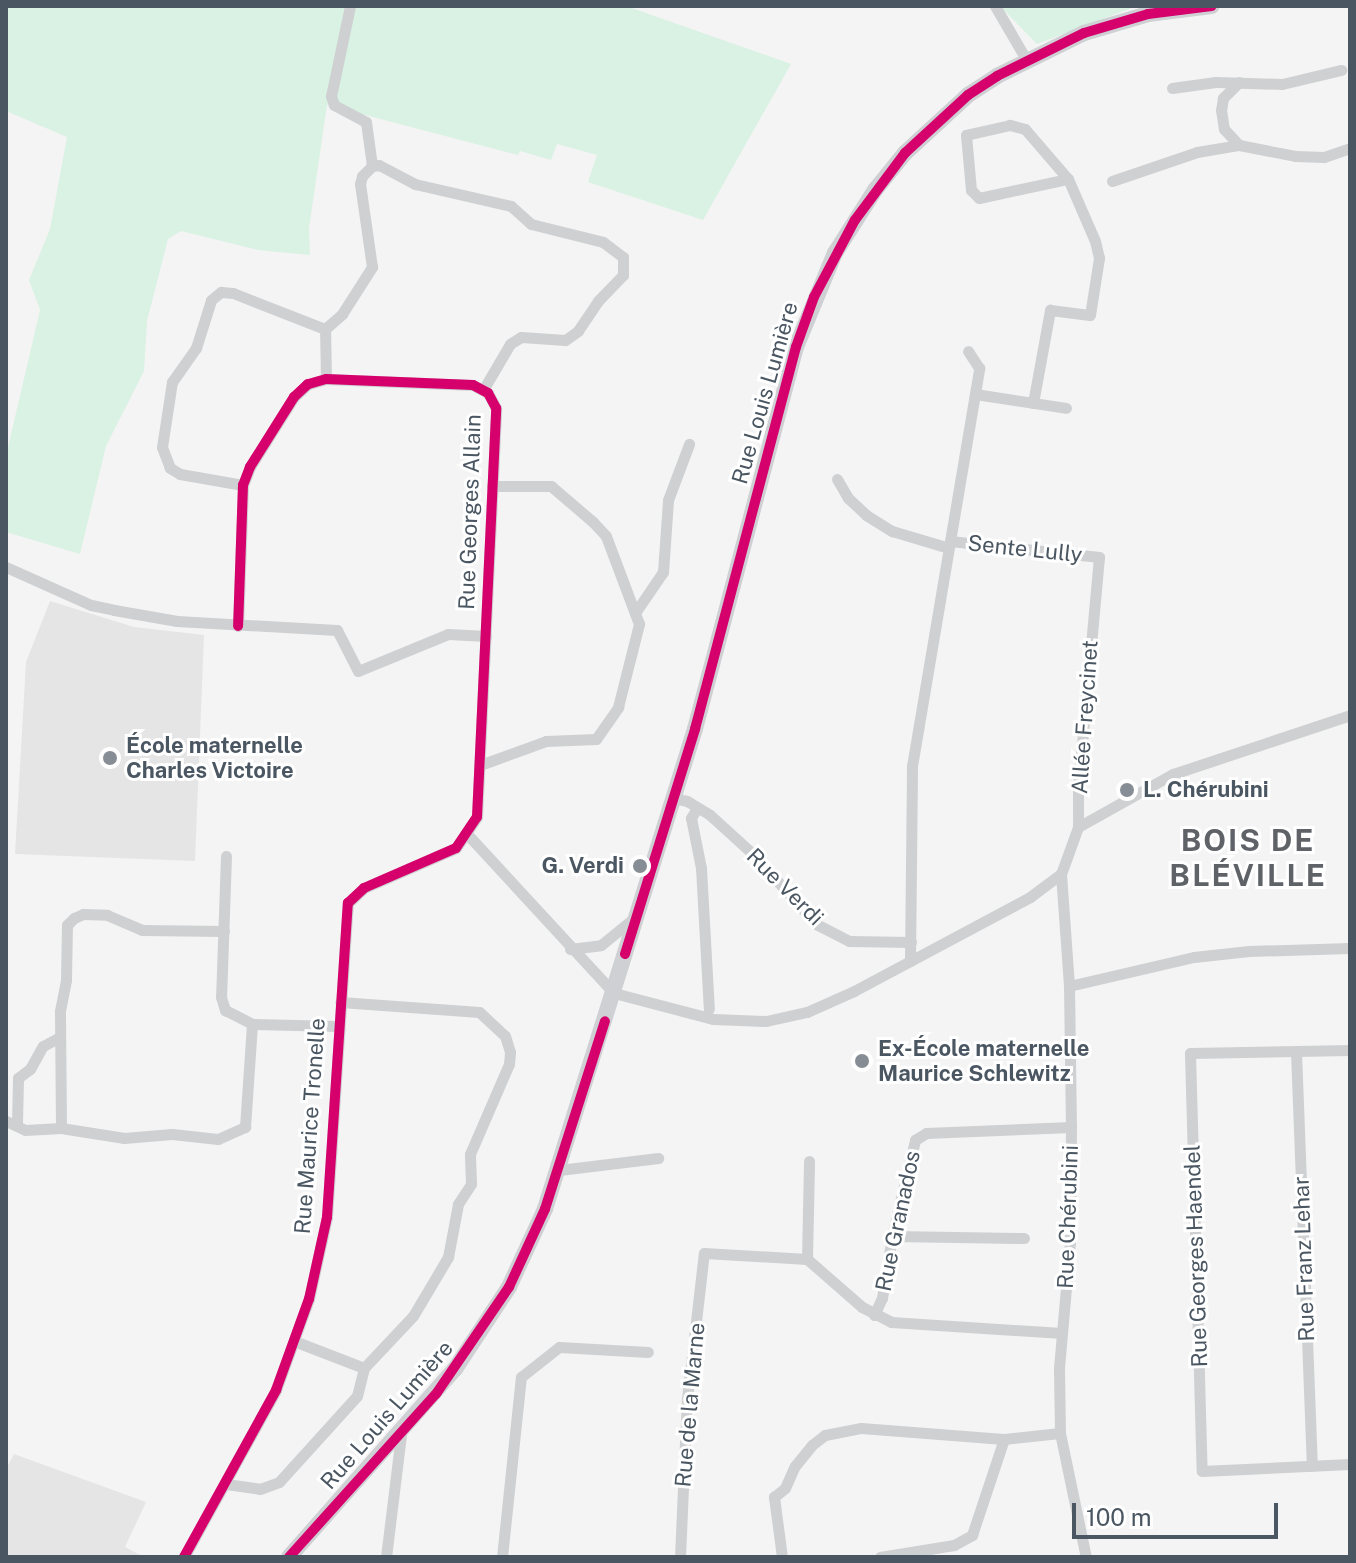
<!DOCTYPE html>
<meta charset="utf-8">
<style>
body{margin:0}
#map{position:relative;width:1356px;height:1563px;overflow:hidden;background:#f4f4f4;font-family:"Public Sans",sans-serif}
div>[style]{position:absolute}
[style*='--x']{left:calc(var(--x)*1px);top:calc(var(--y)*1px);width:calc(var(--w)*1px);rotate:calc(var(--a)*1deg)}
.education>*{inset:0;background:#e6e5e6}
.green>*{inset:0;background:#d9f2e3}
.minor>*{height:11px;margin:-5.5px;padding:0 5.5px;transform-origin:5.5px;border-radius:5.5px;background:#ced0d2}
.secondary>*{height:16px;margin:-8px;padding:0 8px;transform-origin:8px;border-radius:8px;background:#ced0d4}
.cycleway>*{height:10px;margin:-5px;padding:0 5px;transform-origin:5px;border-radius:5px;background:#d6006c}
.dots>*{width:22px;height:22px;translate:-50% -50%;box-sizing:border-box;border:4px solid #fff;border-radius:50%}
span{translate:-50% -50%;white-space:nowrap;text-align:center;line-height:1.15;-webkit-text-stroke:6px #fff;paint-order:stroke}
.street-label{font-size:22px;color:#4a5661}
.poi-label{font-size:22px;color:#4a5661;font-weight:700}
.left{translate:0 -50%;text-align:left}
.right{translate:-100% -50%;text-align:right}
.district-label{font-size:30px;color:#5f6368;font-weight:700;letter-spacing:2px}
.frame{position:absolute;inset:0;border:8px solid #4a5661;pointer-events:none}
.scale{position:absolute;left:1072px;top:1503px;width:206px;height:36px;box-sizing:border-box;border:4px solid #4a5661;border-top:0;padding-left:10px;font-size:24px;line-height:28px;white-space:nowrap;color:#4a5661;-webkit-text-stroke:6px #fff;paint-order:stroke}
</style>
<div id="map">
<div class="education">
<div style="clip-path:polygon(50px 601px,134px 627px,204px 635px,195px 861px,15px 854px,26px 662px)"></div>
<div style="clip-path:polygon(14px 1454px,146px 1502px,125px 1547px,144px 1557px,6px 1557px,6px 1469px)"></div>
</div>
<div class="green">
<div style="clip-path:polygon(6px 6px,626px 6px,791px 64px,703px 220px,588px 182px,597px 155px,557px 144px,551px 160px,520px 151px,518px 155px,327px 105px,309px 228px,310px 255px,258px 250px,181px 231px,168px 239px,147px 321px,144px 371px,106px 446px,80px 554px,6px 532px,6px 456px,40px 310px,29px 280px,50px 229px,67px 137px,6px 111px)"></div>
<div style="clip-path:polygon(1000px 6px,1137px 6px,1037px 44px)"></div>
</div>
<div class="minor">
<div style="--x:350;--y:6;--w:92;--a:101.9"></div>
<div style="--x:331;--y:96;--w:9;--a:72"></div>
<div style="--x:334;--y:105;--w:36;--a:28"></div>
<div style="--x:366;--y:122;--w:44;--a:82.2"></div>
<div style="--x:995;--y:6;--w:61;--a:59.7"></div>
<div style="--x:1239;--y:82;--w:23;--a:135"></div>
<div style="--x:1223;--y:98;--w:12;--a:99"></div>
<div style="--x:1221;--y:110;--w:19;--a:81"></div>
<div style="--x:1224;--y:129;--w:22;--a:47"></div>
<div style="--x:1172;--y:88;--w:44;--a:-7.8"></div>
<div style="--x:1216;--y:82;--w:66;--a:1.7"></div>
<div style="--x:1282;--y:84;--w:61;--a:-13.3"></div>
<div style="--x:1112;--y:181;--w:90;--a:-18.8"></div>
<div style="--x:1197;--y:152;--w:43;--a:-9.5"></div>
<div style="--x:1239;--y:145;--w:57;--a:11.1"></div>
<div style="--x:1295;--y:156;--w:29;--a:2"></div>
<div style="--x:1324;--y:157;--w:28;--a:-19"></div>
<div style="--x:326;--y:379;--w:50;--a:-91.1"></div>
<div style="--x:325;--y:329;--w:23;--a:-41"></div>
<div style="--x:342;--y:314;--w:56;--a:-57.4"></div>
<div style="--x:372;--y:267;--w:84;--a:-98.2"></div>
<div style="--x:360;--y:184;--w:8;--a:-76"></div>
<div style="--x:362;--y:176;--w:14;--a:-45"></div>
<div style="--x:372;--y:166;--w:7;--a:-8"></div>
<div style="--x:379;--y:165;--w:41;--a:27.8"></div>
<div style="--x:415;--y:184;--w:98;--a:12.9"></div>
<div style="--x:511;--y:206;--w:27;--a:42"></div>
<div style="--x:531;--y:224;--w:74;--a:14"></div>
<div style="--x:603;--y:242;--w:25;--a:37"></div>
<div style="--x:623;--y:257;--w:18;--a:90"></div>
<div style="--x:623;--y:275;--w:36;--a:134"></div>
<div style="--x:598;--y:301;--w:36;--a:124"></div>
<div style="--x:578;--y:331;--w:16;--a:145"></div>
<div style="--x:565;--y:340;--w:44;--a:-176.1"></div>
<div style="--x:521;--y:337;--w:13;--a:148"></div>
<div style="--x:510;--y:344;--w:53;--a:120.4"></div>
<div style="--x:975;--y:394;--w:92;--a:8.7"></div>
<div style="--x:1033;--y:403;--w:95;--a:-79.6"></div>
<div style="--x:1050;--y:310;--w:40;--a:7.1"></div>
<div style="--x:1090;--y:315;--w:58;--a:-81"></div>
<div style="--x:1099;--y:258;--w:17;--a:-103"></div>
<div style="--x:1095;--y:241;--w:68;--a:-113.5"></div>
<div style="--x:1068;--y:179;--w:66;--a:-130.7"></div>
<div style="--x:1025;--y:129;--w:16;--a:-165"></div>
<div style="--x:1010;--y:125;--w:45;--a:167.2"></div>
<div style="--x:966;--y:135;--w:55;--a:84.8"></div>
<div style="--x:971;--y:190;--w:11;--a:45"></div>
<div style="--x:979;--y:198;--w:91;--a:-12.1"></div>
<div style="--x:837;--y:479;--w:22;--a:60"></div>
<div style="--x:848;--y:498;--w:25;--a:43"></div>
<div style="--x:866;--y:515;--w:31;--a:32"></div>
<div style="--x:892;--y:531;--w:59;--a:16.6"></div>
<div style="--x:243;--y:485;--w:64;--a:-170.1"></div>
<div style="--x:180;--y:474;--w:12;--a:-149"></div>
<div style="--x:170;--y:468;--w:22;--a:-111"></div>
<div style="--x:162;--y:447;--w:66;--a:-81.3"></div>
<div style="--x:172;--y:382;--w:42;--a:-54.8"></div>
<div style="--x:196;--y:348;--w:50;--a:-72.6"></div>
<div style="--x:211;--y:300;--w:13;--a:-39"></div>
<div style="--x:221;--y:292;--w:12;--a:5"></div>
<div style="--x:233;--y:293;--w:99;--a:21.4"></div>
<div style="--x:950;--y:541;--w:150;--a:6.1"></div>
<div style="--x:1099;--y:557;--w:232;--a:95.2"></div>
<div style="--x:1078;--y:788;--w:39;--a:90"></div>
<div style="--x:1078;--y:827;--w:50;--a:109.9"></div>
<div style="--x:1061;--y:874;--w:112;--a:85.9"></div>
<div style="--x:1069;--y:986;--w:141;--a:89.2"></div>
<div style="--x:1071;--y:1127;--w:115;--a:90.5"></div>
<div style="--x:1070;--y:1242;--w:127;--a:95"></div>
<div style="--x:1059;--y:1369;--w:64;--a:89.1"></div>
<div style="--x:1060;--y:1433;--w:127;--a:78.2"></div>
<div style="--x:6;--y:567;--w:93;--a:24.1"></div>
<div style="--x:91;--y:605;--w:24;--a:12"></div>
<div style="--x:114;--y:610;--w:64;--a:9.9"></div>
<div style="--x:177;--y:621;--w:160;--a:3.2"></div>
<div style="--x:337;--y:630;--w:46;--a:62.9"></div>
<div style="--x:358;--y:671;--w:97;--a:-22.3"></div>
<div style="--x:448;--y:634;--w:38;--a:3"></div>
<div style="--x:635;--y:613;--w:50;--a:-55.7"></div>
<div style="--x:663;--y:572;--w:72;--a:-86"></div>
<div style="--x:668;--y:500;--w:60;--a:-69.4"></div>
<div style="--x:480;--y:765;--w:70;--a:-20"></div>
<div style="--x:546;--y:741;--w:50;--a:-2.3"></div>
<div style="--x:596;--y:739;--w:39;--a:-55"></div>
<div style="--x:618;--y:707;--w:86;--a:-75.8"></div>
<div style="--x:639;--y:624;--w:94;--a:-110.6"></div>
<div style="--x:606;--y:536;--w:19;--a:-133"></div>
<div style="--x:593;--y:522;--w:55;--a:-139.4"></div>
<div style="--x:551;--y:486;--w:59;--a:180"></div>
<div style="--x:673;--y:798;--w:14;--a:12"></div>
<div style="--x:687;--y:801;--w:27;--a:31"></div>
<div style="--x:710;--y:815;--w:61;--a:42.3"></div>
<div style="--x:755;--y:856;--w:91;--a:48.1"></div>
<div style="--x:816;--y:924;--w:37;--a:27"></div>
<div style="--x:849;--y:941;--w:62;--a:0.9"></div>
<div style="--x:697;--y:808;--w:12;--a:121"></div>
<div style="--x:691;--y:818;--w:51;--a:78.7"></div>
<div style="--x:701;--y:868;--w:141;--a:86.8"></div>
<div style="--x:1078;--y:827;--w:109;--a:-29.2"></div>
<div style="--x:1173;--y:774;--w:187;--a:-18.4"></div>
<div style="--x:468;--y:835;--w:215;--a:47.3"></div>
<div style="--x:614;--y:993;--w:102;--a:14.7"></div>
<div style="--x:713;--y:1019;--w:53;--a:2.2"></div>
<div style="--x:766;--y:1021;--w:42;--a:-12.4"></div>
<div style="--x:807;--y:1012;--w:51;--a:-24.1"></div>
<div style="--x:854;--y:991;--w:200;--a:-28.1"></div>
<div style="--x:1030;--y:897;--w:39;--a:-37"></div>
<div style="--x:226;--y:856;--w:141;--a:92"></div>
<div style="--x:221;--y:997;--w:14;--a:73"></div>
<div style="--x:225;--y:1010;--w:30;--a:27"></div>
<div style="--x:252;--y:1024;--w:86;--a:1.3"></div>
<div style="--x:570;--y:949;--w:31;--a:-7"></div>
<div style="--x:601;--y:945;--w:40;--a:-39"></div>
<div style="--x:910;--y:961;--w:195;--a:-89.4"></div>
<div style="--x:912;--y:766;--w:404;--a:-80.4"></div>
<div style="--x:979;--y:368;--w:20;--a:-123"></div>
<div style="--x:1069;--y:986;--w:128;--a:-13.1"></div>
<div style="--x:1194;--y:957;--w:55;--a:-6.2"></div>
<div style="--x:1249;--y:951;--w:101;--a:-1.7"></div>
<div style="--x:1350;--y:1050;--w:160;--a:178.9"></div>
<div style="--x:1190;--y:1053;--w:418;--a:88.4"></div>
<div style="--x:1202;--y:1471;--w:148;--a:-2.7"></div>
<div style="--x:1296;--y:1052;--w:414;--a:87.8"></div>
<div style="--x:6;--y:1121;--w:21;--a:25"></div>
<div style="--x:25;--y:1130;--w:36;--a:-3"></div>
<div style="--x:61;--y:1128;--w:117;--a:-90.5"></div>
<div style="--x:60;--y:1011;--w:32;--a:-79"></div>
<div style="--x:66;--y:980;--w:55;--a:-89"></div>
<div style="--x:67;--y:925;--w:10;--a:-45"></div>
<div style="--x:74;--y:918;--w:10;--a:-24"></div>
<div style="--x:83;--y:914;--w:24;--a:2"></div>
<div style="--x:107;--y:915;--w:38;--a:23"></div>
<div style="--x:142;--y:930;--w:82;--a:0.7"></div>
<div style="--x:17;--y:1123;--w:45;--a:-88.7"></div>
<div style="--x:18;--y:1078;--w:15;--a:-37"></div>
<div style="--x:30;--y:1069;--w:26;--a:-61"></div>
<div style="--x:43;--y:1046;--w:19;--a:-28"></div>
<div style="--x:61;--y:1128;--w:64;--a:9"></div>
<div style="--x:124;--y:1138;--w:48;--a:-4.8"></div>
<div style="--x:172;--y:1134;--w:46;--a:6.2"></div>
<div style="--x:218;--y:1139;--w:30;--a:-24"></div>
<div style="--x:245;--y:1127;--w:103;--a:-86.1"></div>
<div style="--x:559;--y:1170;--w:100;--a:-6.9"></div>
<div style="--x:892;--y:1236;--w:132;--a:0.9"></div>
<div style="--x:807;--y:1259;--w:98;--a:-88.8"></div>
<div style="--x:874;--y:1315;--w:19;--a:-65"></div>
<div style="--x:882;--y:1298;--w:63;--a:-80.8"></div>
<div style="--x:892;--y:1236;--w:99;--a:-76.5"></div>
<div style="--x:915;--y:1140;--w:13;--a:-32"></div>
<div style="--x:926;--y:1133;--w:145;--a:-2.4"></div>
<div style="--x:294;--y:1341;--w:75;--a:21.1"></div>
<div style="--x:226;--y:1484;--w:34;--a:8"></div>
<div style="--x:260;--y:1489;--w:20;--a:-20"></div>
<div style="--x:279;--y:1482;--w:116;--a:-47.8"></div>
<div style="--x:357;--y:1396;--w:29;--a:-76"></div>
<div style="--x:364;--y:1368;--w:71;--a:-46.7"></div>
<div style="--x:413;--y:1316;--w:69;--a:-59.3"></div>
<div style="--x:448;--y:1257;--w:54;--a:-79.3"></div>
<div style="--x:458;--y:1204;--w:24;--a:-57"></div>
<div style="--x:471;--y:1184;--w:30;--a:-92"></div>
<div style="--x:470;--y:1154;--w:98;--a:-66.6"></div>
<div style="--x:509;--y:1064;--w:12;--a:-85"></div>
<div style="--x:510;--y:1052;--w:17;--a:-107"></div>
<div style="--x:505;--y:1036;--w:35;--a:-137"></div>
<div style="--x:479;--y:1012;--w:139;--a:-175.9"></div>
<div style="--x:184;--y:1557;--w:191;--a:-61.1"></div>
<div style="--x:276;--y:1390;--w:97;--a:-70.1"></div>
<div style="--x:309;--y:1299;--w:84;--a:-77.6"></div>
<div style="--x:327;--y:1217;--w:315;--a:-86.2"></div>
<div style="--x:348;--y:903;--w:22;--a:-43"></div>
<div style="--x:364;--y:888;--w:100;--a:-23.5"></div>
<div style="--x:456;--y:848;--w:37;--a:-56"></div>
<div style="--x:477;--y:817;--w:409;--a:-87.3"></div>
<div style="--x:496;--y:408;--w:17;--a:-118"></div>
<div style="--x:488;--y:393;--w:17;--a:-152"></div>
<div style="--x:473;--y:385;--w:147;--a:-177.7"></div>
<div style="--x:326;--y:379;--w:19;--a:164"></div>
<div style="--x:308;--y:384;--w:19;--a:137"></div>
<div style="--x:294;--y:397;--w:83;--a:122.2"></div>
<div style="--x:250;--y:467;--w:19;--a:111"></div>
<div style="--x:243;--y:485;--w:141;--a:92"></div>
<div style="--x:386;--y:1557;--w:124;--a:-83"></div>
<div style="--x:502;--y:1557;--w:181;--a:-84"></div>
<div style="--x:521;--y:1377;--w:48;--a:-38.3"></div>
<div style="--x:559;--y:1347;--w:89;--a:3.2"></div>
<div style="--x:680;--y:1557;--w:158;--a:-87.5"></div>
<div style="--x:687;--y:1399;--w:147;--a:-83.4"></div>
<div style="--x:704;--y:1253;--w:103;--a:3.3"></div>
<div style="--x:807;--y:1259;--w:73;--a:41.1"></div>
<div style="--x:862;--y:1307;--w:33;--a:27"></div>
<div style="--x:891;--y:1322;--w:171;--a:3.7"></div>
<div style="--x:782;--y:1557;--w:61;--a:-97.6"></div>
<div style="--x:774;--y:1497;--w:14;--a:-39"></div>
<div style="--x:785;--y:1488;--w:24;--a:-66"></div>
<div style="--x:795;--y:1466;--w:27;--a:-51"></div>
<div style="--x:812;--y:1445;--w:16;--a:-38"></div>
<div style="--x:825;--y:1435;--w:37;--a:-11"></div>
<div style="--x:861;--y:1428;--w:143;--a:4.4"></div>
<div style="--x:1004;--y:1439;--w:56;--a:-6.1"></div>
<div style="--x:880;--y:1557;--w:75;--a:-9.2"></div>
<div style="--x:954;--y:1545;--w:21;--a:-29"></div>
<div style="--x:972;--y:1535;--w:101;--a:-71.6"></div>
</div>
<div class="secondary">
<div style="--x:289;--y:1557;--w:251;--a:-48.6"></div>
<div style="--x:455;--y:1369;--w:98;--a:-56.6"></div>
<div style="--x:509;--y:1287;--w:86;--a:-65.2"></div>
<div style="--x:545;--y:1209;--w:503;--a:-72.65"></div>
<div style="--x:695;--y:729;--w:395;--a:-75.2"></div>
<div style="--x:796;--y:347;--w:102;--a:-67.5"></div>
<div style="--x:835;--y:253;--w:75;--a:-57.6"></div>
<div style="--x:875;--y:190;--w:48;--a:-51"></div>
<div style="--x:905;--y:153;--w:86;--a:-42.6"></div>
<div style="--x:968;--y:95;--w:35;--a:-33"></div>
<div style="--x:997;--y:76;--w:97;--a:-26.3"></div>
<div style="--x:1084;--y:33;--w:67;--a:-16.5"></div>
<div style="--x:1148;--y:14;--w:64;--a:-7.1"></div>
</div>
<div class="cycleway">
<div style="--x:625;--y:954;--w:236;--a:-72.7"></div>
<div style="--x:695;--y:729;--w:395;--a:-75.2"></div>
<div style="--x:796;--y:347;--w:53;--a:-70.2"></div>
<div style="--x:814;--y:297;--w:87;--a:-62"></div>
<div style="--x:855;--y:220;--w:84;--a:-53.3"></div>
<div style="--x:905;--y:153;--w:86;--a:-42.6"></div>
<div style="--x:968;--y:95;--w:35;--a:-33"></div>
<div style="--x:997;--y:76;--w:97;--a:-26.3"></div>
<div style="--x:1084;--y:33;--w:67;--a:-16.5"></div>
<div style="--x:1148;--y:14;--w:64;--a:-7.1"></div>
<div style="--x:184;--y:1557;--w:191;--a:-61.1"></div>
<div style="--x:276;--y:1390;--w:97;--a:-70.1"></div>
<div style="--x:309;--y:1299;--w:84;--a:-77.6"></div>
<div style="--x:327;--y:1217;--w:315;--a:-86.2"></div>
<div style="--x:348;--y:903;--w:22;--a:-43"></div>
<div style="--x:364;--y:888;--w:100;--a:-23.5"></div>
<div style="--x:456;--y:848;--w:37;--a:-56"></div>
<div style="--x:477;--y:817;--w:409;--a:-87.3"></div>
<div style="--x:496;--y:408;--w:17;--a:-118"></div>
<div style="--x:488;--y:393;--w:17;--a:-152"></div>
<div style="--x:473;--y:385;--w:147;--a:-177.7"></div>
<div style="--x:326;--y:379;--w:19;--a:164"></div>
<div style="--x:308;--y:384;--w:19;--a:137"></div>
<div style="--x:294;--y:397;--w:83;--a:122.2"></div>
<div style="--x:250;--y:467;--w:19;--a:111"></div>
<div style="--x:243;--y:485;--w:141;--a:92"></div>
<div style="--x:289;--y:1557;--w:219;--a:-48"></div>
<div style="--x:436;--y:1394;--w:130;--a:-55.7"></div>
<div style="--x:509;--y:1287;--w:86;--a:-65.2"></div>
<div style="--x:545;--y:1209;--w:197;--a:-72.3"></div>
</div>
<div class="dots">
<div style="left:110px;top:758px;background:#868d94"></div>
<div style="left:1127px;top:790px;background:#868d94"></div>
<div style="left:640px;top:866px;background:#868d94"></div>
<div style="left:862px;top:1061px;background:#868d94"></div>
</div>
<div class="street-label">
<span style="left:765px;top:393px;rotate:-74deg">Rue Louis Lumière</span>
<span style="left:470px;top:512px;rotate:-88deg">Rue Georges Allain</span>
<span style="left:1025px;top:549px;rotate:6deg">Sente Lully</span>
<span style="left:1085px;top:717px;rotate:-86deg">Allée Freycinet</span>
<span style="left:785px;top:887px;rotate:45deg">Rue Verdi</span>
<span style="left:310px;top:1126px;rotate:-86deg">Rue Maurice Tronelle</span>
<span style="left:1068px;top:1217px;rotate:-88deg">Rue Chérubini</span>
<span style="left:898px;top:1221px;rotate:-78deg">Rue Granados</span>
<span style="left:1196px;top:1256px;rotate:-92deg">Rue Georges Haendel</span>
<span style="left:1304px;top:1259px;rotate:-92deg">Rue Franz Lehar</span>
<span style="left:690px;top:1405px;rotate:-85deg">Rue de la Marne</span>
<span style="left:387px;top:1415px;rotate:-49deg">Rue Louis Lumière</span>
</div>
<div class="poi-label">
<span class="left" style="left:126px;top:758px">École maternelle<br>Charles Victoire</span>
<span class="left" style="left:1143px;top:790px">L. Chérubini</span>
<span class="right" style="left:624px;top:866px">G. Verdi</span>
<span class="left" style="left:878px;top:1061px">Ex-École maternelle<br>Maurice Schlewitz</span>
</div>
<div class="district-label">
<span style="left:1248px;top:857px">BOIS DE<br>BLÉVILLE</span>
</div>
<div class="frame"></div>
<div class="scale">100 m</div>
</div>
